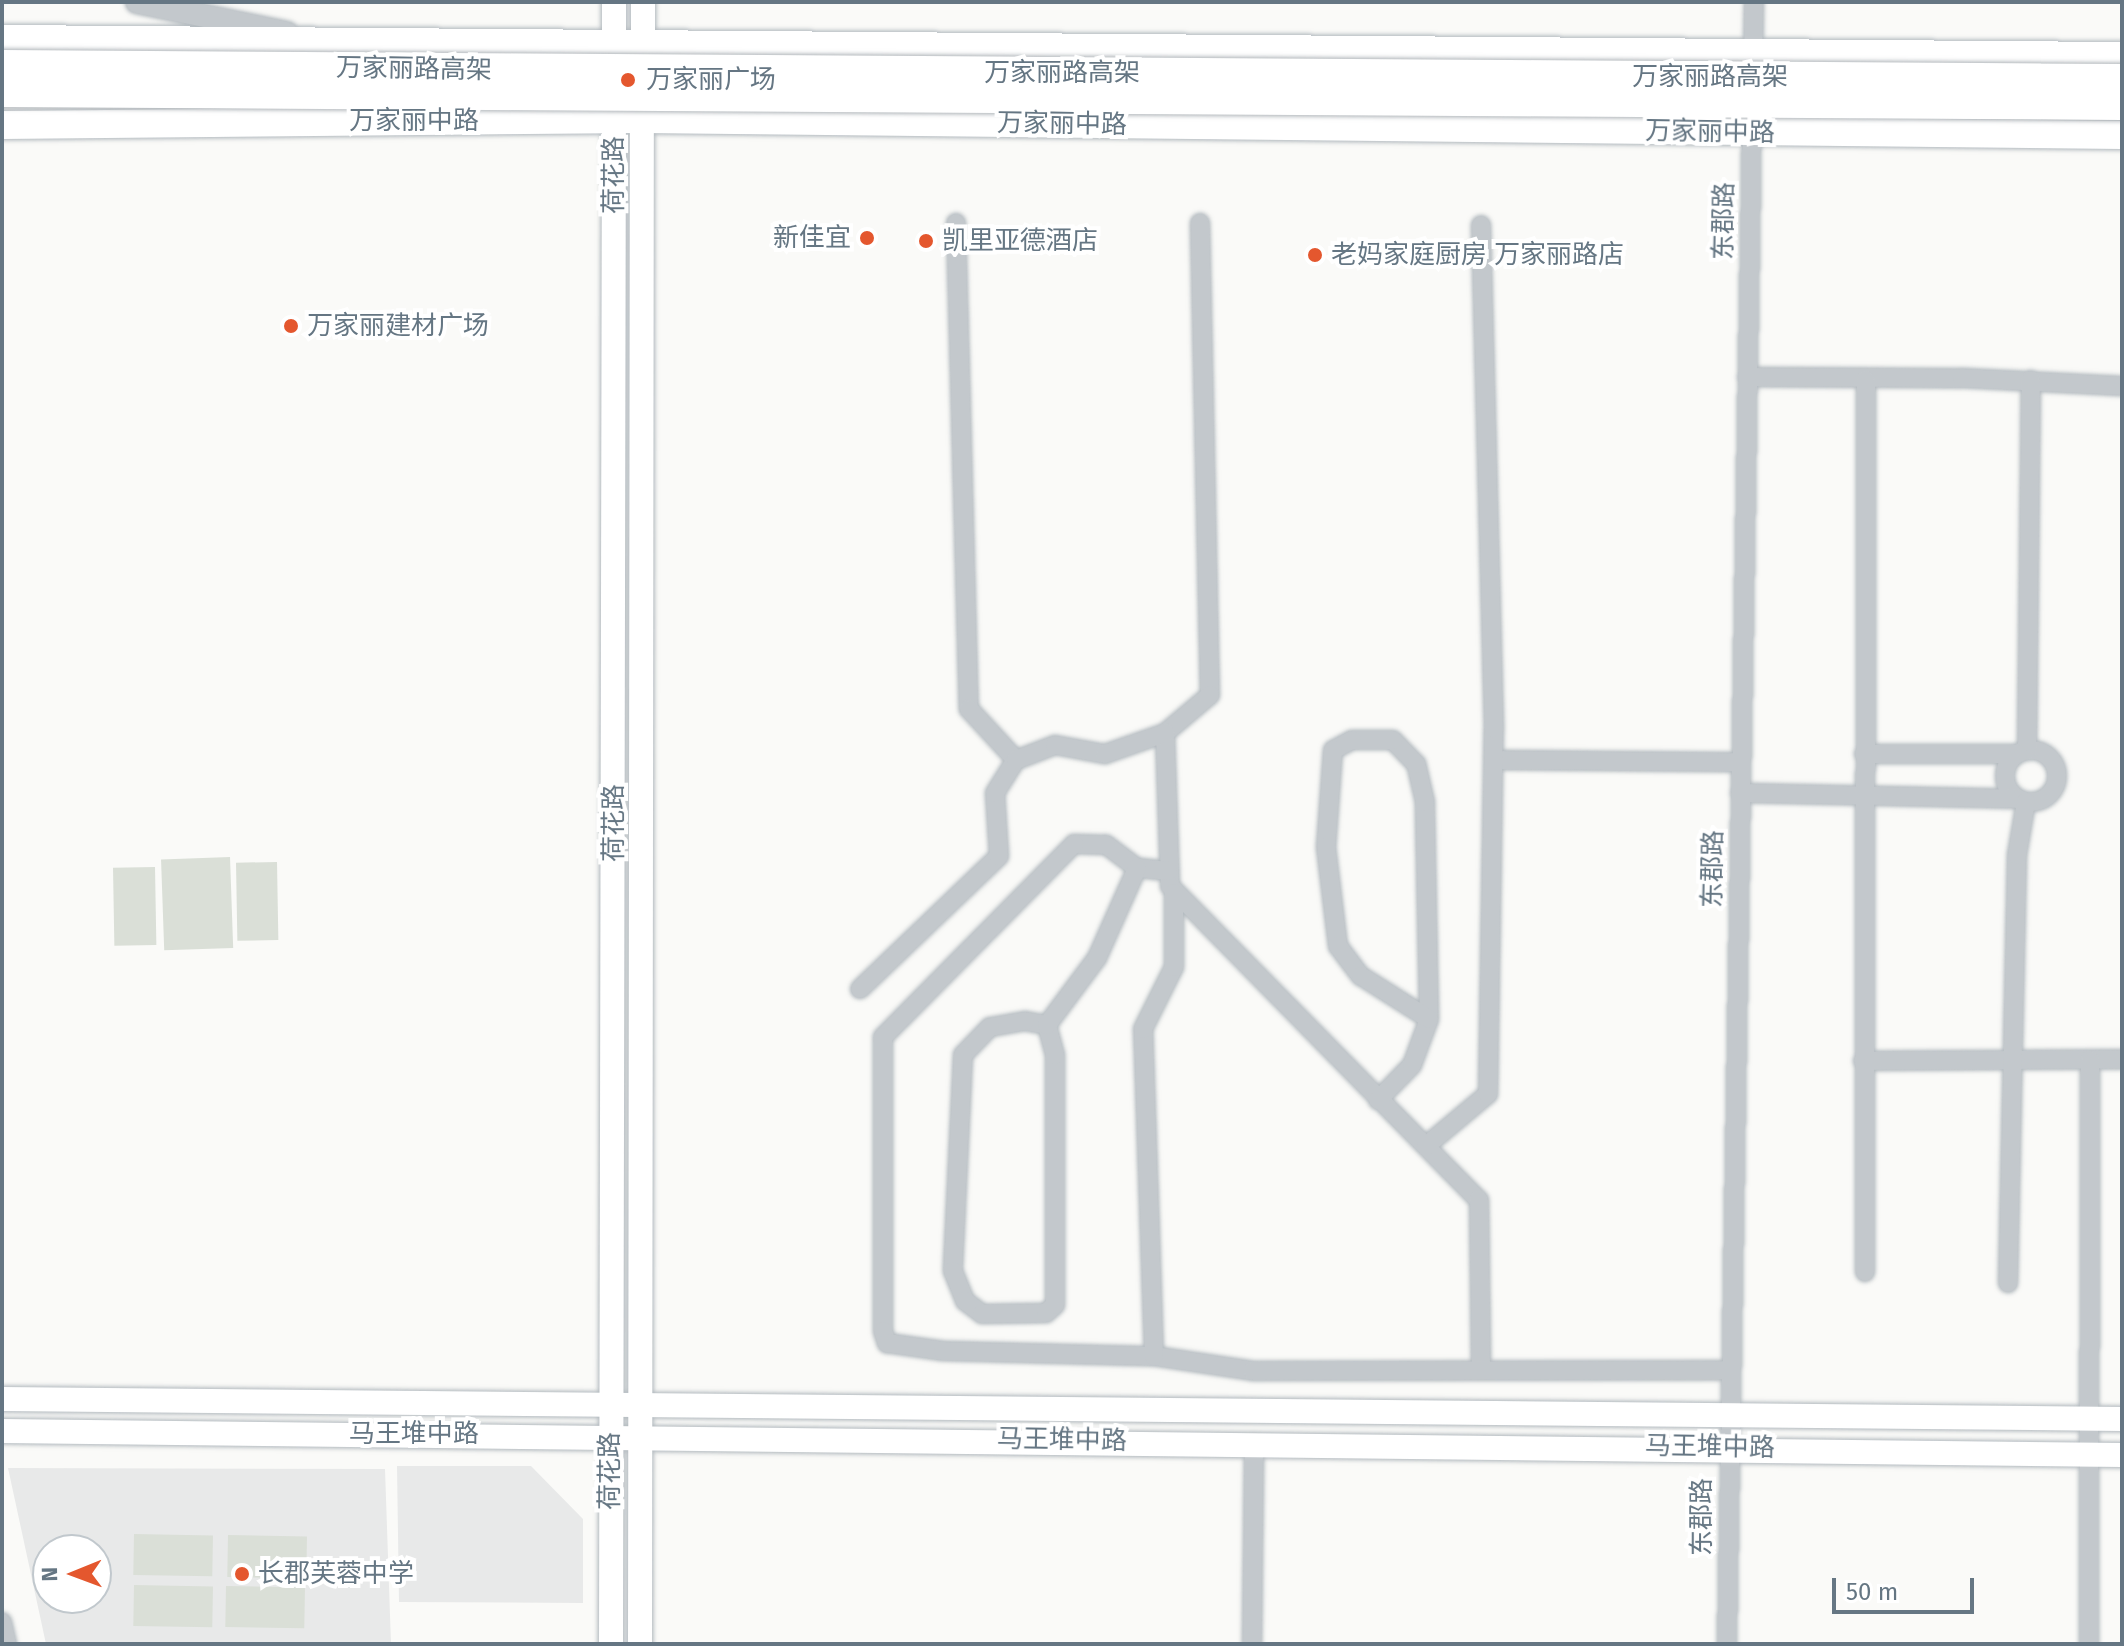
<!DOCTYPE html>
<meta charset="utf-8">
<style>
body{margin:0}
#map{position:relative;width:2124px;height:1646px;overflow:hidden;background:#fafaf8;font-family:"Fira Sans","Noto Sans SC",sans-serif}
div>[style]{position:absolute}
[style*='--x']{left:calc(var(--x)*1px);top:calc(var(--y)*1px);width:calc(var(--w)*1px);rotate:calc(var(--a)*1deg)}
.built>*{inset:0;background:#e8e9e9}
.green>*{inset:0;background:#dadfd7;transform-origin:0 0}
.roads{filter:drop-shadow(0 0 2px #b3babf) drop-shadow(0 0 2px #b3babf)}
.minor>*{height:18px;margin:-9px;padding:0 9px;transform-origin:9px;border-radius:9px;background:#c3c8cc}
.minor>.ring{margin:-9px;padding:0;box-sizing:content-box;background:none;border:18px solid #c3c8cc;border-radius:50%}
.tertiary>*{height:22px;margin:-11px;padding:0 11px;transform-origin:11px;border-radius:11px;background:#c3c8cc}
.secondary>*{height:24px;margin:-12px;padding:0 12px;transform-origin:12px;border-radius:12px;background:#fff}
.primary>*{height:28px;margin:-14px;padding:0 14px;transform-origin:14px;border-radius:14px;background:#fff}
.bridges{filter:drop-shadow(0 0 2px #b4b9bd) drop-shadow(0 0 2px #b4b9bd)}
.trunk-bridge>*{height:30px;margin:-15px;padding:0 15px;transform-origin:15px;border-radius:15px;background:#fff}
.dots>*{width:22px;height:22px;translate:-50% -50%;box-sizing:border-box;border:4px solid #fff;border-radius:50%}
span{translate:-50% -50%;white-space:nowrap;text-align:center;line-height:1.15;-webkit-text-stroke:8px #fff;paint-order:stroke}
.street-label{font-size:26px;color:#657683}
.poi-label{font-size:26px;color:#657683}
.left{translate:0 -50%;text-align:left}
.right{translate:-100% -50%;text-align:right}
.frame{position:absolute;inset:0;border:4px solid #657683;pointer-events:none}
.north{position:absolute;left:32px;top:1534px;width:80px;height:80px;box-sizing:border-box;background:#fff;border:2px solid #c1c8cd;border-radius:50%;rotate:269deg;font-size:22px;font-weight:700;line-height:32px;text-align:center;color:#657683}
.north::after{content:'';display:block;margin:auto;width:28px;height:36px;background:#e4572e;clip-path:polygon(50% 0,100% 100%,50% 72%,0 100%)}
.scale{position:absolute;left:1832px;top:1578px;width:142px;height:36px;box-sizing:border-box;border:4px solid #657683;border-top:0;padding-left:10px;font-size:24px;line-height:28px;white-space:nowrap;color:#657683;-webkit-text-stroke:6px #fff;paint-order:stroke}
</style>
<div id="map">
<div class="built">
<div style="clip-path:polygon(397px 1466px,531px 1466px,583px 1519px,583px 1603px,399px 1602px)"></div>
<div style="clip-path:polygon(evenodd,8px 1468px,385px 1469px,391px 1644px,46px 1644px,8px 1468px,48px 1550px,96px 1550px,96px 1598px,48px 1598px,48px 1550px)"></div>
</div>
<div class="green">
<div style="left:230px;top:857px;width:91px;height:69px;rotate:88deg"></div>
<div style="left:277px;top:862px;width:78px;height:41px;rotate:89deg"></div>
<div style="left:155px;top:867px;width:78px;height:42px;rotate:89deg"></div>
<div style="left:134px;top:1534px;width:79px;height:41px;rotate:1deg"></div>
<div style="left:228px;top:1535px;width:79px;height:42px;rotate:1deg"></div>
<div style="left:134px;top:1585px;width:79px;height:41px;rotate:1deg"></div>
<div style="left:226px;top:1586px;width:79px;height:41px;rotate:1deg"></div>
</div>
<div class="roads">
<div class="minor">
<div style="--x:1753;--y:63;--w:61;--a:-89.1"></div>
<div style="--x:956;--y:223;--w:486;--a:88.5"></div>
<div style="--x:969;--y:709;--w:69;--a:47.3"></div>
<div style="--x:1200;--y:223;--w:472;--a:88.8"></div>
<div style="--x:1210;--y:695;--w:59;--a:139.8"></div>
<div style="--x:1165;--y:733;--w:153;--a:88.1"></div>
<div style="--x:1170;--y:886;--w:441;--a:45.5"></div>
<div style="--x:1479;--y:1200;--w:168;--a:89.3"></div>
<div style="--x:1747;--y:377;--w:215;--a:0.3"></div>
<div style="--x:1962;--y:378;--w:160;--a:2.9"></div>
<div class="ring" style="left:2005px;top:750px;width:34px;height:34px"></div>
<div style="--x:2027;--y:751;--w:371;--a:-89.4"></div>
<div style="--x:1864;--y:754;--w:154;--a:0"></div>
<div style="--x:1494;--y:760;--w:246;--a:0.5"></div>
<div style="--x:1740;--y:793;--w:278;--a:1.2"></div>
<div style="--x:1168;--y:871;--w:31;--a:-174"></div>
<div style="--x:1137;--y:868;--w:39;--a:-143"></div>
<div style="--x:1106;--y:845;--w:32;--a:-178"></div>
<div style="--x:1074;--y:844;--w:272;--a:134.7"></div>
<div style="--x:883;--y:1037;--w:294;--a:90"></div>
<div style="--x:883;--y:1331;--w:13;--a:72"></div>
<div style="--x:887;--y:1343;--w:57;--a:8.1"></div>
<div style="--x:943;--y:1351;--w:211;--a:1.4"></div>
<div style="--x:1154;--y:1356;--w:100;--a:8.6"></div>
<div style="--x:1253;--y:1371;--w:476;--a:-0.1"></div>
<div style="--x:860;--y:989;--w:192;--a:-43.7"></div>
<div style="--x:999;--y:856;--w:63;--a:-93.6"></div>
<div style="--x:995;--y:793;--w:39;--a:-58"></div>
<div style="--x:1016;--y:760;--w:42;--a:-21"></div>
<div style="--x:1055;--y:745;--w:51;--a:10.2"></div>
<div style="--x:1105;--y:754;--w:64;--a:-19.3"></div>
<div style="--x:1047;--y:1025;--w:22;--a:-170"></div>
<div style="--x:1025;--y:1021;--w:36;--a:170"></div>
<div style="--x:990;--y:1027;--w:39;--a:134"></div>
<div style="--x:963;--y:1055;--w:216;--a:92.7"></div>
<div style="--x:953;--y:1271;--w:32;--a:68"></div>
<div style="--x:965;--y:1301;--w:21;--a:37"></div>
<div style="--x:982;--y:1314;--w:64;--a:-0.9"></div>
<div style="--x:1046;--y:1313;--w:12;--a:-42"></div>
<div style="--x:1055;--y:1305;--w:250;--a:-90"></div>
<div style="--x:1055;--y:1055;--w:31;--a:-105"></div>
<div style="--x:1047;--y:1025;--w:84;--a:-53.3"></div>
<div style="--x:1097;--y:958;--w:98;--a:-66"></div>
<div style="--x:1863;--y:1061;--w:259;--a:-0.4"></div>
<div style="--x:1378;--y:1100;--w:49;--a:-45.8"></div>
<div style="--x:1412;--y:1065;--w:49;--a:-69.7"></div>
<div style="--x:1429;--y:1019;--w:217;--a:-91.1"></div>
<div style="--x:1425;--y:802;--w:39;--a:-103"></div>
<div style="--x:1416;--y:764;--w:33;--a:-134"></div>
<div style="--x:1393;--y:740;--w:41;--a:180"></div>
<div style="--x:1352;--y:740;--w:21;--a:152"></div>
<div style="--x:1333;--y:750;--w:97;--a:94.1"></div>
<div style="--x:1326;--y:847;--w:100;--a:83.1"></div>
<div style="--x:1338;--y:946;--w:38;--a:53"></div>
<div style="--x:1361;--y:976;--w:80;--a:32.3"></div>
<div style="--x:1426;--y:1146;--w:81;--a:-40"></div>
<div style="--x:1488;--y:1094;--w:365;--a:-89.1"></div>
<div style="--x:1494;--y:729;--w:504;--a:-91.48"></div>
<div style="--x:1865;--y:1272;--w:892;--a:-89.94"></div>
<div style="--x:2008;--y:1283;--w:428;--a:-88.8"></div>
<div style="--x:2017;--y:855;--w:54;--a:-80.4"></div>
<div style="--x:1154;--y:1356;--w:327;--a:-91.9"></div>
<div style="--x:1143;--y:1029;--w:69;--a:-63.4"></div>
<div style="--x:1174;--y:967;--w:74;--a:-90"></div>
<div style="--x:2;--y:1622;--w:23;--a:77"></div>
<div style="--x:1252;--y:1644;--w:202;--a:-89.4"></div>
<div style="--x:1727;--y:1644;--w:1523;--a:-89.06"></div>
<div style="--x:2089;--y:1644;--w:584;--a:-89.9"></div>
</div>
<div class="tertiary">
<div style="--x:137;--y:2;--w:153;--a:11.7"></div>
</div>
<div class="secondary">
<div style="--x:614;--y:60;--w:58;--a:-90"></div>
<div style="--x:643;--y:62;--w:60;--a:-90"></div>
<div style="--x:2;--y:1399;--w:2120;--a:0.54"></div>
<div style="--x:2;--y:1431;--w:2120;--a:0.65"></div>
<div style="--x:611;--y:1644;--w:1544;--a:-89.89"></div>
<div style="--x:640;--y:1644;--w:1542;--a:-89.93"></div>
</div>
<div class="primary">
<div style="--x:2;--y:39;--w:2120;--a:0.46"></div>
<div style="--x:2;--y:125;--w:640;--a:-0.54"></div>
<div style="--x:642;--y:119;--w:1480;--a:0.62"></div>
</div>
</div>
<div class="bridges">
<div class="trunk-bridge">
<div style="--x:2;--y:65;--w:2120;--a:0.38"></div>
<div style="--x:2;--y:92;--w:2120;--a:0.35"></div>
</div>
</div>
<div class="dots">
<div style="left:628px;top:80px;background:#e4572e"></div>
<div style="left:867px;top:238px;background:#e4572e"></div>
<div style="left:926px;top:241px;background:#e4572e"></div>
<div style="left:1315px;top:255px;background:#e4572e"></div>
<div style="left:291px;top:326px;background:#e4572e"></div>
<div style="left:242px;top:1574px;background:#e4572e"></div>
</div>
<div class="street-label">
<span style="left:414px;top:69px;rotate:1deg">万家丽路高架</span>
<span style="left:1062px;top:73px">万家丽路高架</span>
<span style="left:1710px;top:77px">万家丽路高架</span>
<span style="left:414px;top:121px">万家丽中路</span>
<span style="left:1062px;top:124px;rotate:1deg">万家丽中路</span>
<span style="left:1710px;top:132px;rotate:1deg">万家丽中路</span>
<span style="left:614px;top:175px;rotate:-90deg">荷花路</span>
<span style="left:1724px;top:221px;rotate:-89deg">东郡路</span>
<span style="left:614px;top:823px;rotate:-90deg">荷花路</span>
<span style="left:1713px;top:869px;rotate:-89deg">东郡路</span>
<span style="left:414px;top:1434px">马王堆中路</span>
<span style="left:1062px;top:1440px;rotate:1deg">马王堆中路</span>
<span style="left:1710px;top:1447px;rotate:1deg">马王堆中路</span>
<span style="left:610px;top:1471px;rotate:-90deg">荷花路</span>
<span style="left:1702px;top:1517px;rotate:-90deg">东郡路</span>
</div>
<div class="poi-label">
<span class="left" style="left:646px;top:80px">万家丽广场</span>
<span class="right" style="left:851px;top:238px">新佳宜</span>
<span class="left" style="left:942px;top:241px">凯里亚德酒店</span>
<span class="left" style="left:1331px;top:255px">老妈家庭厨房 万家丽路店</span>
<span class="left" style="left:307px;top:326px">万家丽建材广场</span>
<span class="left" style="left:258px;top:1574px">长郡芙蓉中学</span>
</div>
<div class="frame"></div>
<div class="north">N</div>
<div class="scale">50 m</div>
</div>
